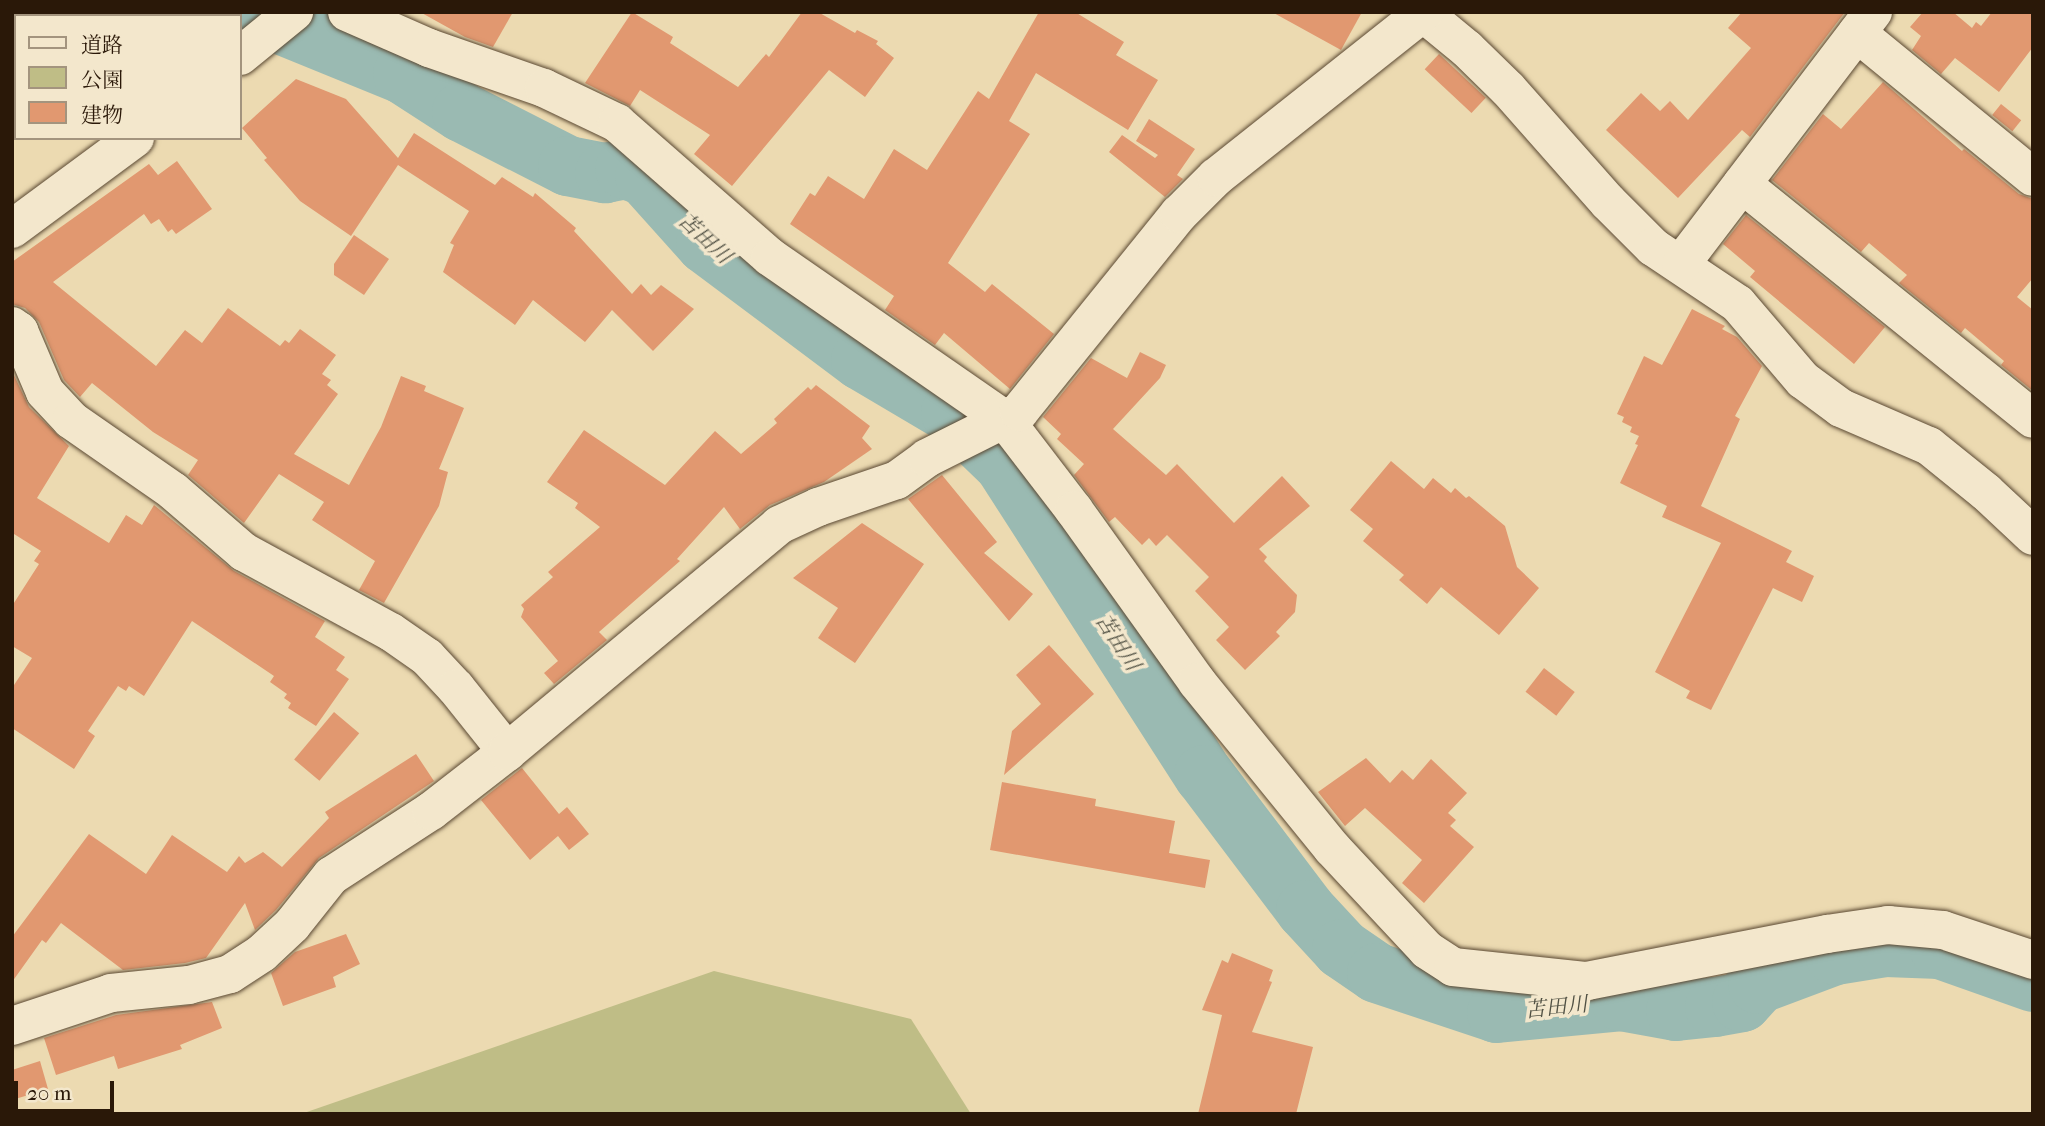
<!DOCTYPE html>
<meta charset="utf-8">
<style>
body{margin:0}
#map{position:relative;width:2045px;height:1126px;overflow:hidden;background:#ecdab1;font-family:"IM FELL French Canon","Noto Serif JP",serif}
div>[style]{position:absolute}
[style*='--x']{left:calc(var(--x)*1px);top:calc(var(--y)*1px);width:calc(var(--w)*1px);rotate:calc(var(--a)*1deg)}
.green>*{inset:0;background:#bfbd86}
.river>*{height:60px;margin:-30px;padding:0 30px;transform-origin:30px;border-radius:30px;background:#9abab2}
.building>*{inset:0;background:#e19870;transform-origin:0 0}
.roads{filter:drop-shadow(0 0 2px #5a4832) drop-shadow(0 0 2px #5a4832)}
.minor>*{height:38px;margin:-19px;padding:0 19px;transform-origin:19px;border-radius:19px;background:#f3e7cc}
span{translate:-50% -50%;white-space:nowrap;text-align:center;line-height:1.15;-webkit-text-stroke:7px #f3e7cc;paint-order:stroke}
.water-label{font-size:21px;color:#515144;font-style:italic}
.frame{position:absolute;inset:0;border:14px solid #2a1808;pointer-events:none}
.legend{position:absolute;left:14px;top:14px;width:228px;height:126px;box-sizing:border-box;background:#f3e7cc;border:2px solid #a3947e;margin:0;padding:9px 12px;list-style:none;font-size:21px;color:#2a1808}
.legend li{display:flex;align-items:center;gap:14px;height:35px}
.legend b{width:35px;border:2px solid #a3947e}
.scale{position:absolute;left:14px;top:1081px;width:100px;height:32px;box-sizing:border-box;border:4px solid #2a1808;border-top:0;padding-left:9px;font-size:21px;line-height:24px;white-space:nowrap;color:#2a1808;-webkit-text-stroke:5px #f3e7cc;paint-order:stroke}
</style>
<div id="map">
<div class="green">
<div style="clip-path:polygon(714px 971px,911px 1019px,971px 1114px,301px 1114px)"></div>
</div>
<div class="river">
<div style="--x:251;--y:12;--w:164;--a:22.2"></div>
<div style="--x:403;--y:74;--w:70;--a:32.8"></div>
<div style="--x:462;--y:112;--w:119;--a:27"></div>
<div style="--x:568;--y:166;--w:38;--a:11"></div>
<div style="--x:605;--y:173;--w:20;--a:-11"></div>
<div style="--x:625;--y:169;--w:21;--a:19"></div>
<div style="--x:645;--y:176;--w:91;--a:48.1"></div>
<div style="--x:706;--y:244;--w:194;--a:36.8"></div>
<div style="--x:861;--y:360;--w:104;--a:30.5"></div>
<div style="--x:951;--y:413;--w:74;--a:43.9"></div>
<div style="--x:1004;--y:464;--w:370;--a:57.3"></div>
<div style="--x:1204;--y:775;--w:169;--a:52.9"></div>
<div style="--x:1306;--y:910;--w:53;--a:47.3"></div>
<div style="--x:1342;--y:949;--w:42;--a:34.4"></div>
<div style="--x:1377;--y:973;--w:126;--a:18.4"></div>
<div style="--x:1497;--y:1013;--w:125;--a:-5.5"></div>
<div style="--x:1621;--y:1001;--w:56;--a:10.3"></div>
<div style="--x:1676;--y:1011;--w:39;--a:-6"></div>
<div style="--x:1715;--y:1007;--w:27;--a:-10"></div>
<div style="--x:1742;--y:1002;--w:24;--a:-48"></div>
<div style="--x:1758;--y:984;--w:82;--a:-20.6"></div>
<div style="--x:1835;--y:955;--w:52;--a:-8.9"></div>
<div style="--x:1886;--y:947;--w:54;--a:2.1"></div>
<div style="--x:1940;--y:949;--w:99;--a:19.5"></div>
<div style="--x:117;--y:16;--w:9;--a:-27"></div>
<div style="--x:12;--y:58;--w:4;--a:-14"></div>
</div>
<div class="building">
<div style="clip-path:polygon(420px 12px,513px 12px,493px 47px,465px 37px)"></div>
<div style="clip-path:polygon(632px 12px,673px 37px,670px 43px,738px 87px,766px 54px,769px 57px,802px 12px,818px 12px,855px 33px,857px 30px,878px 41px,876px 44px,894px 58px,865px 97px,829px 70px,732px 186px,694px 154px,710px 135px,640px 90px,630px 106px,585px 83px)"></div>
<div style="clip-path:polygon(1039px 12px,1075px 12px,1124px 42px,1116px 55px,1158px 80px,1128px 130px,1036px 73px,1009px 121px,1030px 134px,948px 263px,985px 292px,992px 284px,1054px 334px,1010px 389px,944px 333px,935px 345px,885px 310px,894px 296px,790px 224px,810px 193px,815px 196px,828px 176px,864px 199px,894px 149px,927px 170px,978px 91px,989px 99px)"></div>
<div style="clip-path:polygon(1272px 12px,1362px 12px,1341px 50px)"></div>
<div style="clip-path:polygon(1742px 12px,1845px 12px,1750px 137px,1742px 130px,1678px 198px,1606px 130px,1641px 93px,1660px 111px,1670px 101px,1688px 120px,1751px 48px,1728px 28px)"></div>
<div style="clip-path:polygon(1923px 12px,1953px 12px,1972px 28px,1976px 22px,1981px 26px,1992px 12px,2033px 12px,2033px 47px,1999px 92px,1955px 58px,1941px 74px,1912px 50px,1921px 36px,1910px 27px)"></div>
<div style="left:1439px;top:54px;width:64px;height:21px;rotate:43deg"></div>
<div style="clip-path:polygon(296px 79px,346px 99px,398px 158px,414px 133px,495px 185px,502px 177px,533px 197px,535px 193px,576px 228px,574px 231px,632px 294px,641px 284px,651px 295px,661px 285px,694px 309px,653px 351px,612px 310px,585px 342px,533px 300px,515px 325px,443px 272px,454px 245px,450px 243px,469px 211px,398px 165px,351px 236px,300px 201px,264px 160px,267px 158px,242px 128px)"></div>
<div style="clip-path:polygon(1883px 82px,1962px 151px,1964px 149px,2019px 194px,2033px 199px,2033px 278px,2017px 297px,2033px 310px,2033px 391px,2001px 365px,2004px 361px,1965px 328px,1961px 333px,1899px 283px,1907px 275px,1869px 243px,1861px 252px,1772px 180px,1823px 114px,1841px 129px)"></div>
<div style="left:2001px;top:104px;width:26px;height:14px;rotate:39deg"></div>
<div style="clip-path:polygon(1149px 119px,1195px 149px,1177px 175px,1183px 179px,1165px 197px,1109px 152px,1122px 135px,1155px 158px,1158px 155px,1136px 141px)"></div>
<div style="clip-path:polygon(177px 161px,212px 209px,176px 234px,172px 229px,168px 232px,159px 219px,151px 224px,144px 214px,53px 282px,156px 366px,185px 330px,202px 343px,228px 308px,280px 346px,285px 340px,289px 343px,300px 329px,336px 355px,322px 374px,331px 380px,327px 385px,338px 394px,294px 454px,349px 485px,381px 427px,401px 376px,426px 386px,424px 391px,464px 408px,439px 469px,448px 472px,439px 506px,384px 603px,359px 590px,375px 561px,312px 520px,324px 502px,279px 474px,244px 523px,188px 475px,198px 460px,153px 432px,92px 383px,80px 397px,64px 380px,39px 322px,25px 308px,12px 304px,12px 262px,149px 164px,158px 175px)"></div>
<div style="clip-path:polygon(1746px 215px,1885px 327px,1854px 364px,1750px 277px,1755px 271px,1723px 244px)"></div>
<div style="clip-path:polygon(354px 235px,389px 259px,364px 295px,334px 275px,334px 264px)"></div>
<div style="clip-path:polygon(1692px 309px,1725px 326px,1722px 329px,1737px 337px,1762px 366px,1735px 416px,1740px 419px,1701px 506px,1792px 551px,1786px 562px,1814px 576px,1802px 602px,1773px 588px,1711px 710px,1686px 698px,1690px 691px,1655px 672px,1721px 543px,1662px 517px,1667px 506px,1620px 483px,1638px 445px,1635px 444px,1639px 436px,1630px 432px,1632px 427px,1622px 422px,1624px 417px,1617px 414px,1644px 356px,1662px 365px)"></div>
<div style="clip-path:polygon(1140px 352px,1166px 365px,1160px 378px,1113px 429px,1166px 475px,1177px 464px,1234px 523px,1282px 476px,1310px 506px,1259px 549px,1267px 557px,1264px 561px,1297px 595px,1295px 612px,1276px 632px,1280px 636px,1245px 670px,1216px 640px,1229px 627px,1195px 591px,1209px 577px,1167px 535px,1156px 546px,1149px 538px,1142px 545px,1115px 517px,1109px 522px,1074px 475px,1084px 464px,1057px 439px,1061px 434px,1043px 417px,1091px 358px,1127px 378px)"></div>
<div style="clip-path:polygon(12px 371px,29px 407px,69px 446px,37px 498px,109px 543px,126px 515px,142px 525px,154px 505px,234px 571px,325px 621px,315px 637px,345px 657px,336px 670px,349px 679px,316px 726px,288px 708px,291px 703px,284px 698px,287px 694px,270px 682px,274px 676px,192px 621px,144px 696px,129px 686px,126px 691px,118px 686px,88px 731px,95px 736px,74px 769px,12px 728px,12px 688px,32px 658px,12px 646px,12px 606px,39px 564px,34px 561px,41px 551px,14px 534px,12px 536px)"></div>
<div style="clip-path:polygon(816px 385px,870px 426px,862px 438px,872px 449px,824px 482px,770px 505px,740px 529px,724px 507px,677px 559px,680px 561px,599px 632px,607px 640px,554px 684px,544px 673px,558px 661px,521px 617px,524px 609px,521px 605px,553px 577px,548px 572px,600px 527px,575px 508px,578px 503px,547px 482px,584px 430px,665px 485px,715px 431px,741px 454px,777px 423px,774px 419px,808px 387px,811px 390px)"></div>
<div style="clip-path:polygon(1391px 461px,1424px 489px,1433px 478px,1451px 493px,1455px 488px,1466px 498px,1469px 496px,1505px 526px,1517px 567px,1539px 588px,1499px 635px,1441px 587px,1427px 604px,1399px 580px,1404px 575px,1363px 541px,1373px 529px,1350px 510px)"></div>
<div style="clip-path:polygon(942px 475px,997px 542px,984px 553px,1033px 594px,1009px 621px,908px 499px)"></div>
<div style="clip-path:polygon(862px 523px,924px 564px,855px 663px,818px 638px,838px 608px,793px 578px)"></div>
<div style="clip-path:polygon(1049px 645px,1094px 694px,1004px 775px,1012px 731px,1041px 704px,1016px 675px)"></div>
<div style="left:1544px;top:668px;width:39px;height:30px;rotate:38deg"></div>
<div style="left:334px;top:712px;width:33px;height:62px;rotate:40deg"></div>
<div style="clip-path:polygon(416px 754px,434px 781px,319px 858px,276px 910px,255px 930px,245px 903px,206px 958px,185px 963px,123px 970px,61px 923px,46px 943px,42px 940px,12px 982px,12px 937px,89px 834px,146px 874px,172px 835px,227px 872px,239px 856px,245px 863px,263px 852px,282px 867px,329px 818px,325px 812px)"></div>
<div style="clip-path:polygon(1366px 758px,1390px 783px,1402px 770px,1413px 780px,1431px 759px,1467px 793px,1448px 813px,1456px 820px,1450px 826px,1474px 847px,1424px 903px,1402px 883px,1422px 860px,1365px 808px,1345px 826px,1318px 792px)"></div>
<div style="clip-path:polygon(522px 768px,559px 814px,567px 807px,589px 834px,569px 850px,558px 836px,530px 860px,481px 800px)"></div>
<div style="clip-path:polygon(1002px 782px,1096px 799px,1095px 806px,1175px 821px,1169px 853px,1210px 860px,1205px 888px,990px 850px)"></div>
<div style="clip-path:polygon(346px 934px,360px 964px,333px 977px,336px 987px,283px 1006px,271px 973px,295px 952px)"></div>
<div style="clip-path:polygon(1232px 953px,1273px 970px,1269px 981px,1272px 982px,1252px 1032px,1313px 1047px,1296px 1114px,1198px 1114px,1222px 1015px,1202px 1010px,1222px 960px,1228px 963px)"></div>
<div style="clip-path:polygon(212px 1002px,222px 1028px,180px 1045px,182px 1049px,118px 1069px,114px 1056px,56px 1075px,44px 1038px,116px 1015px)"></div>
<div style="clip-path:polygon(40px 1061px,48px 1089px,12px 1100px,12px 1070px)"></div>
</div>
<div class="roads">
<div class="minor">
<div style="--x:347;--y:12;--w:90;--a:23.7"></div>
<div style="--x:429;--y:48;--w:122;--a:19.2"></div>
<div style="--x:544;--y:88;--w:81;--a:25.6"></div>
<div style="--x:617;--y:123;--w:203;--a:41.2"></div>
<div style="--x:770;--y:257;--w:286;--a:34.7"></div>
<div style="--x:1005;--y:420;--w:113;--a:52.5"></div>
<div style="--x:1074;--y:510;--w:211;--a:54.4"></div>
<div style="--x:1197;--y:682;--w:214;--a:50.9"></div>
<div style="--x:1332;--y:848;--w:139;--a:47"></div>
<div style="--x:1427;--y:950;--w:31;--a:33"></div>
<div style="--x:1453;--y:967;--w:135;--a:6"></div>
<div style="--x:1587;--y:981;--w:245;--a:-11.1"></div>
<div style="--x:1827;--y:934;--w:62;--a:-8.4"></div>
<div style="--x:1888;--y:925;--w:55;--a:5.2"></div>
<div style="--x:1943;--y:930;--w:95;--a:18.4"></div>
<div style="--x:1422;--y:12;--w:58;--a:39.4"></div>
<div style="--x:1467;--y:49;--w:57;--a:44.3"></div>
<div style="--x:1508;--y:89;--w:151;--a:48.5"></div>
<div style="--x:1608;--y:202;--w:64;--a:45"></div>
<div style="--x:1653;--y:247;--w:102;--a:33.8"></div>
<div style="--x:1738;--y:304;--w:100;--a:49.5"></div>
<div style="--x:1803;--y:380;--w:47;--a:36.4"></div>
<div style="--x:1841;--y:408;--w:96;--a:23.4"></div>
<div style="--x:1929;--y:446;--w:73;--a:38.9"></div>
<div style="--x:1986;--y:492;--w:64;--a:43.1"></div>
<div style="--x:1857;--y:33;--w:227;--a:39.3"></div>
<div style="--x:240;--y:56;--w:70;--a:-39.2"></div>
<div style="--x:1742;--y:184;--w:374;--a:38.9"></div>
<div style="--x:12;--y:229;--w:153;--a:-36.5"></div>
<div style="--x:1681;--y:264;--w:317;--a:-52.7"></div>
<div style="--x:12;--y:326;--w:9;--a:36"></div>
<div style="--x:19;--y:331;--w:66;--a:66.9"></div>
<div style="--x:45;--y:392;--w:38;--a:47"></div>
<div style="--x:71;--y:420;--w:124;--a:34.8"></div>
<div style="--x:173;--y:491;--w:94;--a:40.7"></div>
<div style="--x:244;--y:552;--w:167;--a:28.6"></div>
<div style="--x:391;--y:632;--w:44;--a:34.8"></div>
<div style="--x:427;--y:657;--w:42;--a:46.9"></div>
<div style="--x:456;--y:688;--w:82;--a:51.4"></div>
<div style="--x:12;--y:1026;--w:104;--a:-18.4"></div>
<div style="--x:111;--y:993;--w:78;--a:-5.9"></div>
<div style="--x:189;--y:985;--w:42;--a:-15"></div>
<div style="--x:230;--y:974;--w:38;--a:-33"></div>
<div style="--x:262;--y:953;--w:41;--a:-43"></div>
<div style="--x:292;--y:925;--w:63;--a:-51.5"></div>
<div style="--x:331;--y:876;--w:119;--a:-33"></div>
<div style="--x:431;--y:811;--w:96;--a:-37.8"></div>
<div style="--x:507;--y:752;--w:354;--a:-39.8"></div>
<div style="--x:779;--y:525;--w:43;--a:-24.8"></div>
<div style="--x:818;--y:507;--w:83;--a:-18.9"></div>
<div style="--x:897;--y:480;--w:37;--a:-36"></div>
<div style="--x:927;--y:458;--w:103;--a:-26.6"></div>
<div style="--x:1019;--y:412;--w:255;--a:-51.1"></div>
<div style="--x:1179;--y:214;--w:52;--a:-45"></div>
<div style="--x:1216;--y:177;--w:265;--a:-38.4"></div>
</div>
</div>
<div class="water-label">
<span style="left:705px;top:238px;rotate:43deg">苫田川</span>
<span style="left:1118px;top:642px;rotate:57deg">苫田川</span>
<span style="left:1556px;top:1007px;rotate:-6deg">苫田川</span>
</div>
<div class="frame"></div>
<ul class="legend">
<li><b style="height:9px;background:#f3e7cc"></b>道路</li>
<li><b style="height:19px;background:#bfbd86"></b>公園</li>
<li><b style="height:19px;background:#e19870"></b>建物</li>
</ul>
<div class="scale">20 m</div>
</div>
